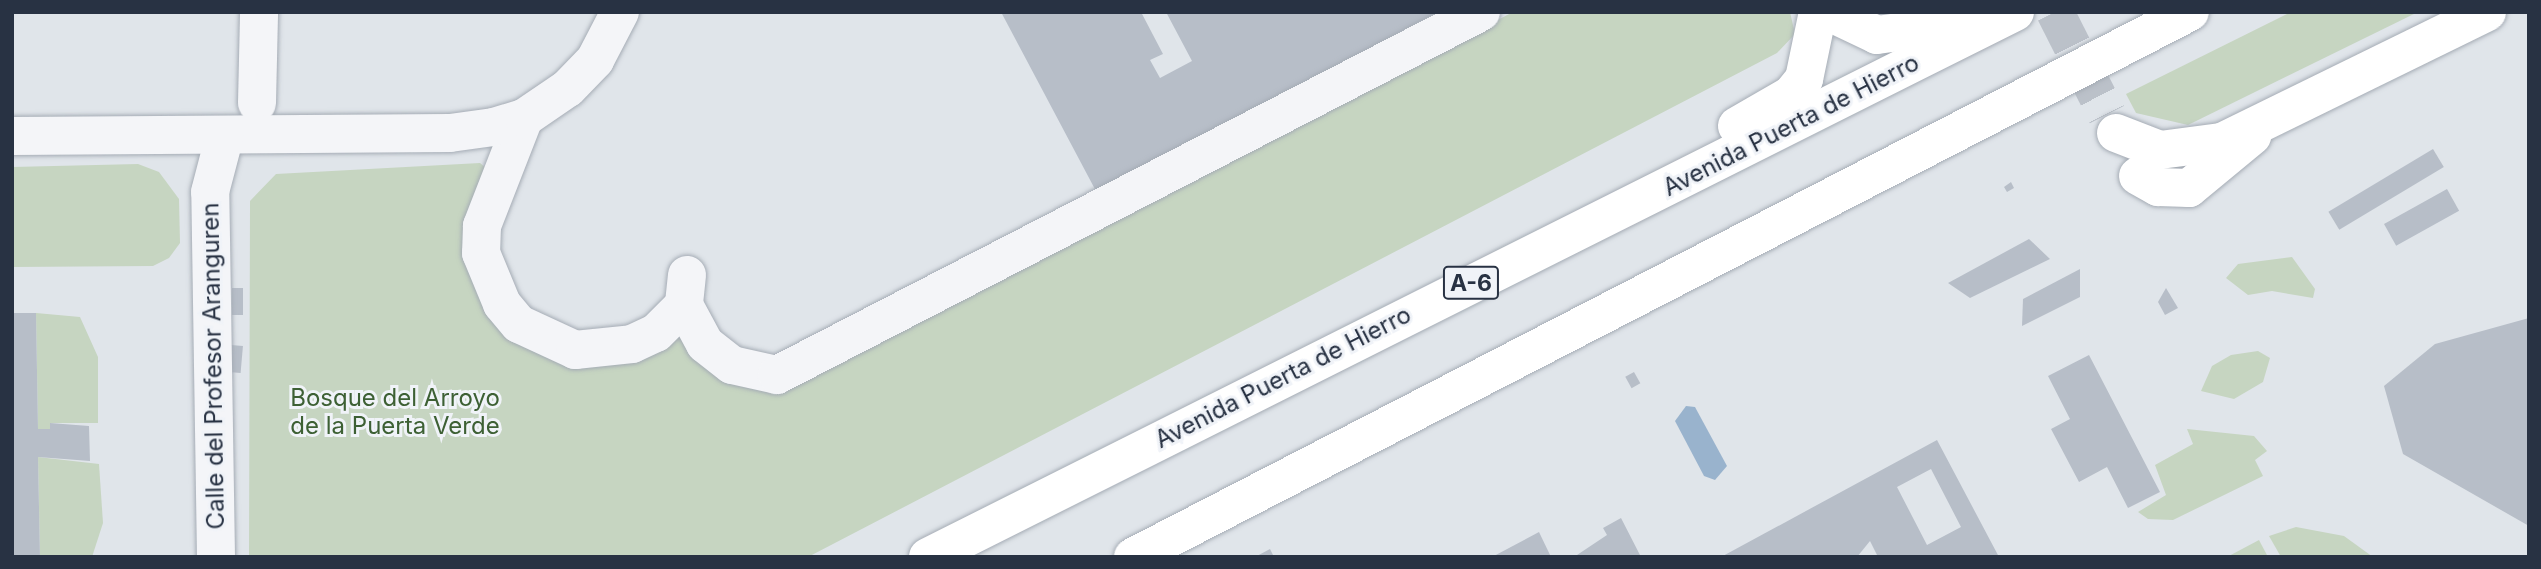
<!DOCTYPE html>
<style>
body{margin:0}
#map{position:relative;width:2541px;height:569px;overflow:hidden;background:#e0e5ea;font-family:Inter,sans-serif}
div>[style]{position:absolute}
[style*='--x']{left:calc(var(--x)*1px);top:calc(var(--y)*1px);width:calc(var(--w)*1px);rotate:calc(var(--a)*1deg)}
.green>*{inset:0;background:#c6d5c1}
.water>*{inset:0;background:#99b3cd}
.building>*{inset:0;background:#b7bec8;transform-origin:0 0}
.minor-tunnel>*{height:38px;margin-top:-19px;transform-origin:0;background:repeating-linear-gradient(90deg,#bbc1c9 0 38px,transparent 0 57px)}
.roads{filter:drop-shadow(0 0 2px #a5acb5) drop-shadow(0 0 2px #a5acb5)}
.minor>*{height:38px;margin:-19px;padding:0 19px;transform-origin:19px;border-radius:19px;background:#f4f5f8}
.highway>*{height:38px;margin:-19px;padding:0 19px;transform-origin:19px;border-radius:19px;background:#fff}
span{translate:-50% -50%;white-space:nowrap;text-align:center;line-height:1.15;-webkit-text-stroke:6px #f0f3f8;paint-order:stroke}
.shield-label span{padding:2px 5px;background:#f0f3f8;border:2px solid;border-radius:5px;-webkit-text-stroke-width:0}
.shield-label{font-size:23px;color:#283243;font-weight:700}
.street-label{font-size:24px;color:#283243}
.park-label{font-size:24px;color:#3d6034}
.frame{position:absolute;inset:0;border:14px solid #283243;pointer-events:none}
</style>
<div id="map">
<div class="green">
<div style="clip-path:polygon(1513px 12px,1790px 12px,1795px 34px,1777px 53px,808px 557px,249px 557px,250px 201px,276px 174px,480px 163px,486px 168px,481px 198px,526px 335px,681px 324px,814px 377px)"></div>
<div style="clip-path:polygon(2291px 12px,2418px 12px,2188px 125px,2136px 113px,2126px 94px)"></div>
<div style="clip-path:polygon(138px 164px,159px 172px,179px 199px,180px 243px,169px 258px,153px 266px,12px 267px,12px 167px)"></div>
<div style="clip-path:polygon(2292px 257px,2315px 289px,2313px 298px,2272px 291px,2248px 295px,2226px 278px,2238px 264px)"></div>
<div style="clip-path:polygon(36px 313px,80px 317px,98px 357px,98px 423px,51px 423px,50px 429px,38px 429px)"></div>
<div style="clip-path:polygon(2258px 351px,2270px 358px,2263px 382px,2234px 399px,2201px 391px,2212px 366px,2231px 355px)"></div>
<div style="clip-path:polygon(2187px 429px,2254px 436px,2267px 451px,2255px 460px,2263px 476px,2173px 520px,2148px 519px,2138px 512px,2166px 495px,2155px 465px,2193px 444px)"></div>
<div style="clip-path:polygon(38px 457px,99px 464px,103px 523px,92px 557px,40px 557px)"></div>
<div style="clip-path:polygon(2296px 527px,2344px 536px,2373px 557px,2281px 557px,2269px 536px)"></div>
<div style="clip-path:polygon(2259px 540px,2268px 557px,2227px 557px)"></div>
</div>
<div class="water">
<div style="clip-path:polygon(1686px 406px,1695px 407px,1727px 466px,1715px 480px,1704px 476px,1675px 421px)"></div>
</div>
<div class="building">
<div style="clip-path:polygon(1001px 12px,1141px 12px,1163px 54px,1150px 60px,1160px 78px,1192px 61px,1166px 12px,1438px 12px,1097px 193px)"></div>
<div style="left:2433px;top:149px;width:21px;height:122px;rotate:59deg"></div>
<div style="clip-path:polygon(2011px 182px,2014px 188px,2007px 192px,2004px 187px)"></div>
<div style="left:2447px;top:189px;width:25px;height:72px;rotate:61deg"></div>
<div style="clip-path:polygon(2029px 239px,2050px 259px,1970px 298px,1948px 283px)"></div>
<div style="clip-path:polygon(2080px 269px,2080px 297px,2022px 326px,2023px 299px)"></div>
<div style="left:232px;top:288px;width:11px;height:27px"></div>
<div style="clip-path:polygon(2166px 288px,2178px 308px,2165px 315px,2158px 302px)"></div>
<div style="clip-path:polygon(12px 313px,36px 313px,38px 429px,50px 429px,50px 423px,89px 426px,90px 461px,38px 457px,40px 557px,12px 557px)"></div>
<div style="clip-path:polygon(2529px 318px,2529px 526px,2403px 454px,2384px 386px,2435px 344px)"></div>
<div style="left:231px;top:345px;width:12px;height:27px;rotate:5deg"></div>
<div style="clip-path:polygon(2089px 355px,2160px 492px,2128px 508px,2107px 467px,2079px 482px,2051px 429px,2070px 419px,2048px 376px)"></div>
<div style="left:1634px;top:372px;width:13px;height:10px;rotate:61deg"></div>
<div style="clip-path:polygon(evenodd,1937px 440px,1999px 557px,1878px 557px,1870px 541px,1857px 557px,1721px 557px,1937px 440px,1931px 469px,1961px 527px,1927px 545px,1897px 487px,1931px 469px)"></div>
<div style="clip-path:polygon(1621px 518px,1641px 557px,1574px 557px,1607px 535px,1603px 528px)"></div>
<div style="clip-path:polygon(1539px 532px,1551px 557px,1492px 557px)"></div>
<div style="clip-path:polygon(1270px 549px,1274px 557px,1255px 557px)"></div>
</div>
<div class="minor-tunnel">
<div style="--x:2055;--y:12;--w:115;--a:63.2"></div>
</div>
<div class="roads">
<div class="minor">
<div style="--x:257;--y:103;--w:91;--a:-88.7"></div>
<div style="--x:524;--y:118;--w:116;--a:111.3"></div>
<div style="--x:482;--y:226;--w:27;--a:92"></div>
<div style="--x:481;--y:253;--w:55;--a:67.6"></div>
<div style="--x:502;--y:304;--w:26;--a:50"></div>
<div style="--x:519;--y:324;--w:62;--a:24.9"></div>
<div style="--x:575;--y:350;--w:57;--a:-6"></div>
<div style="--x:632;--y:344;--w:26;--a:-25"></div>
<div style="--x:656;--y:333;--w:40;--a:-45"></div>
<div style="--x:12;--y:136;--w:438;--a:-0.4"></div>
<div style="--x:450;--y:133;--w:44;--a:-7.8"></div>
<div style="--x:494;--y:127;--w:31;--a:-17"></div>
<div style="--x:524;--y:118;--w:53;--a:-34.3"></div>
<div style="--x:568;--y:88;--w:39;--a:-46"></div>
<div style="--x:595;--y:60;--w:54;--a:-62.5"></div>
<div style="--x:687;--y:275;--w:30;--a:96"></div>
<div style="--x:684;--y:305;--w:44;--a:61.7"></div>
<div style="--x:705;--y:344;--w:34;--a:38"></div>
<div style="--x:732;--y:365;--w:46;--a:12.5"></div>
<div style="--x:777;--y:375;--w:792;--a:-27.28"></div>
<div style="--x:216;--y:557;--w:365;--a:-90.9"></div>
<div style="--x:210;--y:192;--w:59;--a:-75.3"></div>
</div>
<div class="highway">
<div style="--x:1829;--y:12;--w:53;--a:25.6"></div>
<div style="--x:1877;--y:35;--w:43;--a:-7.9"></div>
<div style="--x:1920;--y:29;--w:38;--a:-27"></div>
<div style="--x:1737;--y:126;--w:62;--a:-29.9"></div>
<div style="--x:1791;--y:95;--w:21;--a:-51"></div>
<div style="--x:1804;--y:79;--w:68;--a:-78.2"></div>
<div style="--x:2116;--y:133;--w:47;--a:21.1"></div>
<div style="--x:2160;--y:150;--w:63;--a:-7.4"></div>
<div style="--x:2222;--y:142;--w:295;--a:-26.1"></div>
<div style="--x:2138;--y:176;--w:23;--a:29"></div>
<div style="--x:2158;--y:187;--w:31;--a:2"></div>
<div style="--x:2189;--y:188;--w:82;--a:-39.5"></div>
<div style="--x:928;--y:557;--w:1216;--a:-26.63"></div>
<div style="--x:1133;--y:557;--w:1189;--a:-27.28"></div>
</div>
</div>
<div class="shield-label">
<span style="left:1471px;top:283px">A-6</span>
</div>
<div class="street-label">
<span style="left:1791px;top:125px;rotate:-27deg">Avenida Puerta de Hierro</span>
<span style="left:213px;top:366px;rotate:-91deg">Calle del Profesor Aranguren</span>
<span style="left:1283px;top:377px;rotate:-27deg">Avenida Puerta de Hierro</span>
</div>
<div class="park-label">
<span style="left:395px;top:412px">Bosque del Arroyo<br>de la Puerta Verde</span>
</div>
<div class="frame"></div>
</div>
